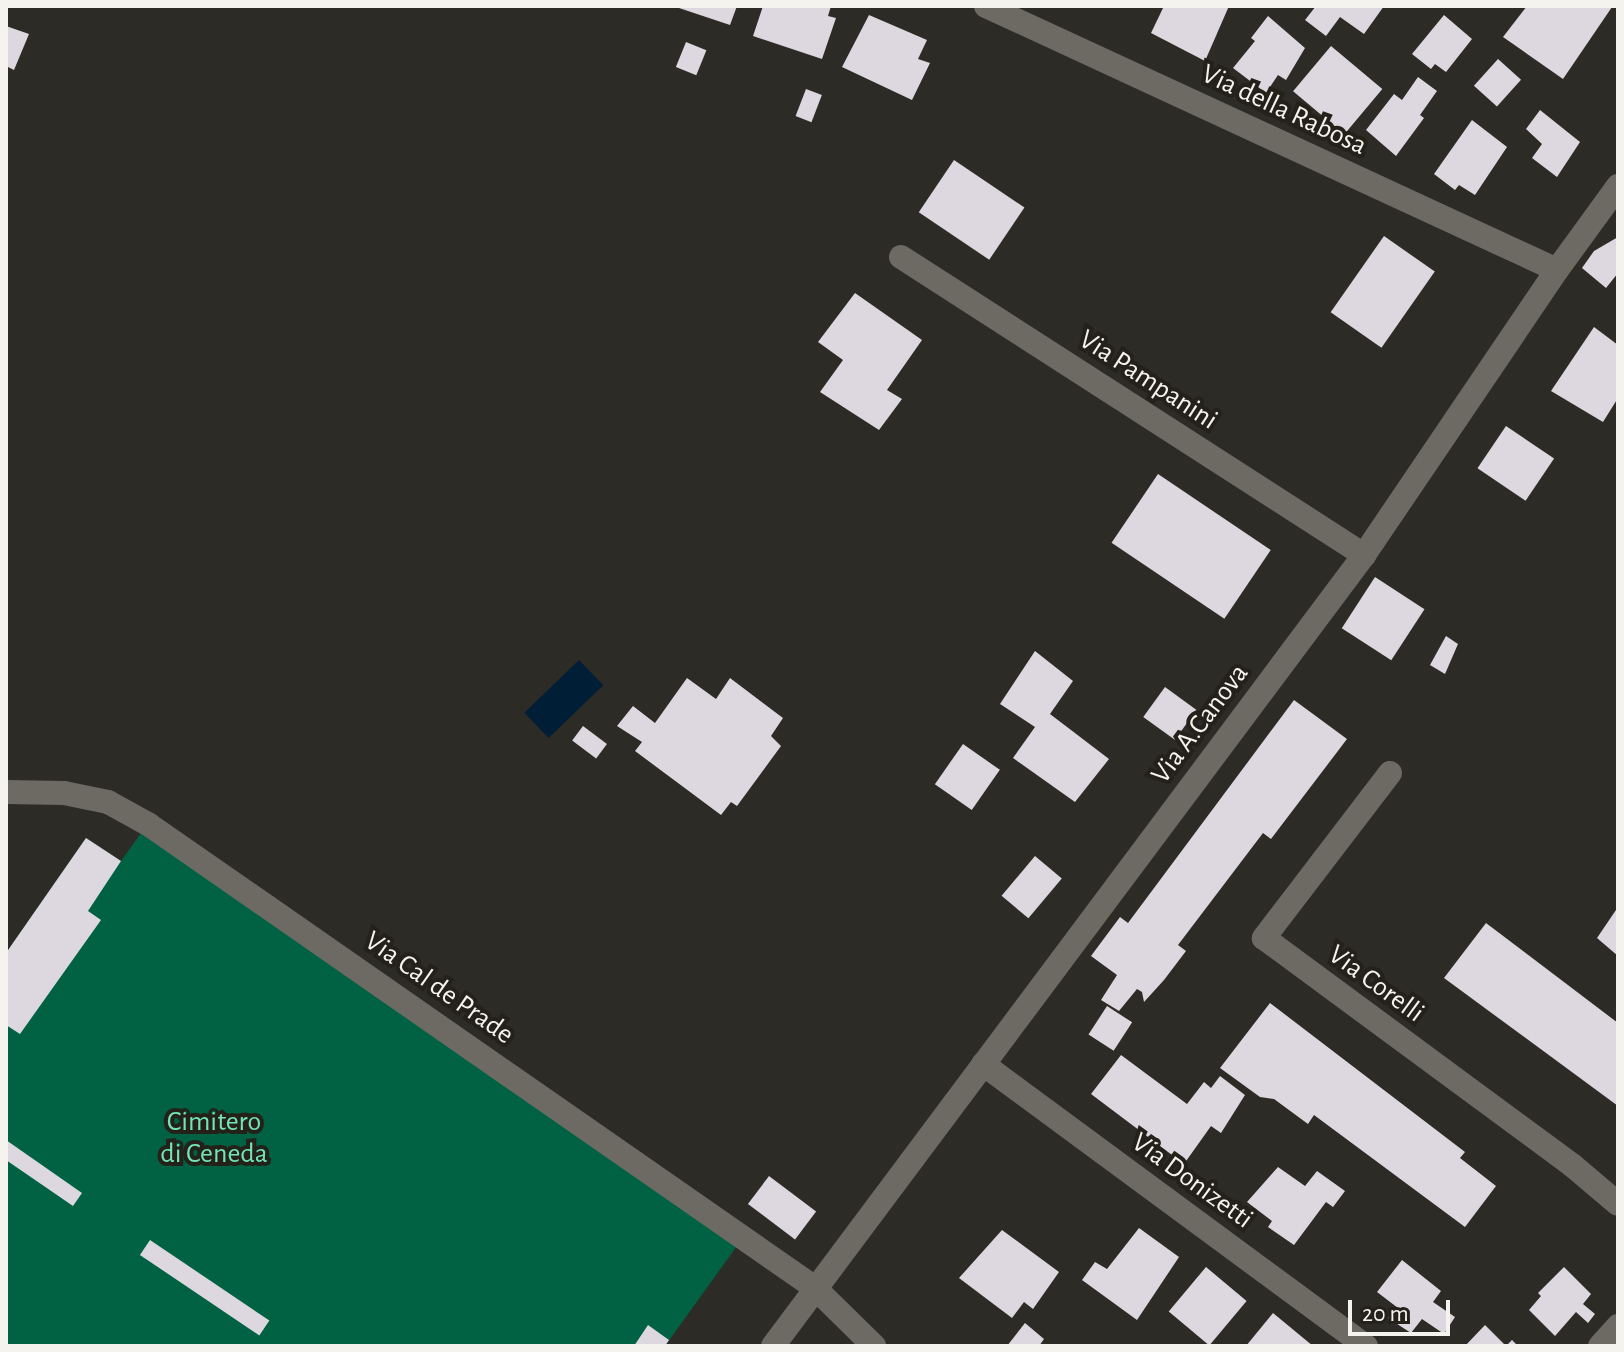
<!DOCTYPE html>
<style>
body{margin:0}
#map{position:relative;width:1624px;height:1352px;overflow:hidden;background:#2d2b25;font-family:"Alegreya Sans",sans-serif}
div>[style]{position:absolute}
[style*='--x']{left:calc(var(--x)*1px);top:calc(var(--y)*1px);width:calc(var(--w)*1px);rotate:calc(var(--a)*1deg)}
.green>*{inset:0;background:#006143}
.water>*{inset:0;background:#001e35;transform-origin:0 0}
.building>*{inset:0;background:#ddd8df;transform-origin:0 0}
.street>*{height:24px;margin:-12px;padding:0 12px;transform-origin:12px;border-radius:12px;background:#6c6a63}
.secondary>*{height:24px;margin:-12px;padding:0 12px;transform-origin:12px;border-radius:12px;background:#6c6a63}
span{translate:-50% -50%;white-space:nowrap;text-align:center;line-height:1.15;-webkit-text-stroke:8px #24211b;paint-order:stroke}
.street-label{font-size:28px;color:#f4f3ee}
.park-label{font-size:28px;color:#73e4b4}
.frame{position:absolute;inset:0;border:8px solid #f4f3ee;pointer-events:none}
.scale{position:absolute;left:1348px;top:1300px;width:102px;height:36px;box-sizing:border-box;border:4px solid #f4f3ee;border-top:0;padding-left:10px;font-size:24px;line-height:28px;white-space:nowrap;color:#f4f3ee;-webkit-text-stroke:6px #24211b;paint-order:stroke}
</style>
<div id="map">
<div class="green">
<div style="clip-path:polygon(141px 833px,737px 1246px,665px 1346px,6px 1346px,6px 953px,86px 838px,121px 861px)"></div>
</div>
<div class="water">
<div style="left:579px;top:660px;width:35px;height:76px;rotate:46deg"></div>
</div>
<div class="building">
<div style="clip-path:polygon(673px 6px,737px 6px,730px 25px)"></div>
<div style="clip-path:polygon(763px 6px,831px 6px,828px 16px,836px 18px,822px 59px,753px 36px)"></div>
<div style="clip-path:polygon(1164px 6px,1229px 6px,1205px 61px,1151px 33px)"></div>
<div style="clip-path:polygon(1316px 6px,1384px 6px,1364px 34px,1340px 17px,1326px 36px,1305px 20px)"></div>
<div style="clip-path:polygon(1527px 6px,1610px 6px,1612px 7px,1563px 79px,1503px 37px)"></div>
<div style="clip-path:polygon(869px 15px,927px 40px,918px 59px,930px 63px,912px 100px,842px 67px)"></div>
<div style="clip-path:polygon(1444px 15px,1472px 39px,1446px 72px,1435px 64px,1431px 69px,1412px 54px)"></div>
<div style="clip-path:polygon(1268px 16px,1305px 48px,1286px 80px,1278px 75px,1266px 93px,1233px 68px,1255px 41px,1251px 38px)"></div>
<div style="clip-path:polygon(6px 26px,29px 34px,14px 70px,6px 66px)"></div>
<div style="left:686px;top:42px;width:22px;height:27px;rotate:22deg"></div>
<div style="left:1331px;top:46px;width:67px;height:59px;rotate:40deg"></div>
<div style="left:1498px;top:59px;width:31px;height:36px;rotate:42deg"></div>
<div style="clip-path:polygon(1418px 77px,1437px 91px,1420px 115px,1424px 118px,1396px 156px,1366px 130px,1394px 94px,1402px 100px)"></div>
<div style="left:806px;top:89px;width:17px;height:29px;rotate:21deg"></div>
<div style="clip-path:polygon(1540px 110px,1580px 142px,1557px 177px,1532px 158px,1542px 144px,1526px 129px)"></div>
<div style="clip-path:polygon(1472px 120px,1507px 147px,1475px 195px,1459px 185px,1455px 190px,1434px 174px)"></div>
<div style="left:954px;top:160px;width:85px;height:63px;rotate:34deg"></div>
<div style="left:1384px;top:236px;width:62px;height:93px;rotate:35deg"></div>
<div style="clip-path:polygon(1618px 237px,1618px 273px,1606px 288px,1582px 268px,1594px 251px)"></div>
<div style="clip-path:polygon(855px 293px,922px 340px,887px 390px,902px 399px,879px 430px,820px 392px,843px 360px,818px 342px)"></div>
<div style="clip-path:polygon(1594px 327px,1618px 345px,1618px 398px,1603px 422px,1551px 391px)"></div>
<div style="left:1506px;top:426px;width:58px;height:51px;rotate:34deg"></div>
<div style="left:1158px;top:474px;width:136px;height:83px;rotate:34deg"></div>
<div style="left:1375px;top:577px;width:59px;height:61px;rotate:33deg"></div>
<div style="clip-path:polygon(1446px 636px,1458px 644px,1445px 674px,1430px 665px)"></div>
<div style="clip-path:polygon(1035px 651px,1073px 681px,1050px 714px,1109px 759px,1075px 802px,1013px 758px,1035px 727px,1000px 704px)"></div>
<div style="clip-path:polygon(687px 678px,716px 699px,730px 678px,783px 718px,771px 736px,781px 746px,737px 806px,731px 802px,721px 815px,635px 751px,642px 742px,617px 726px,633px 706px,655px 723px)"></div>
<div style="left:1165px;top:687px;width:39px;height:37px;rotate:36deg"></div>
<div style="clip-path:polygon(1294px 700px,1347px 739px,1271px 839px,1263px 833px,1178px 945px,1186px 951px,1164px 980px,1144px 1002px,1142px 992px,1137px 989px,1119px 1011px,1101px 1000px,1117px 975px,1091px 956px,1120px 917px,1128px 923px)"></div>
<div style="left:583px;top:726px;width:30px;height:18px;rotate:37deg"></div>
<div style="left:963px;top:744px;width:45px;height:49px;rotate:35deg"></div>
<div style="clip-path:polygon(86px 838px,121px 861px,88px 911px,101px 920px,20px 1034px,6px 1025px,6px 953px)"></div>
<div style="left:1035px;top:856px;width:35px;height:52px;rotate:40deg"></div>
<div style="clip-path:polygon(1618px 907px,1618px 956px,1597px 938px)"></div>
<div style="clip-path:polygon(1486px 923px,1618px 1023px,1618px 1106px,1444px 978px)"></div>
<div style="clip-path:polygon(1270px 1003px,1465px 1152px,1460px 1158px,1496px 1186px,1465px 1227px,1314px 1115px,1308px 1124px,1274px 1099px,1260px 1097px,1220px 1068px)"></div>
<div style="left:1107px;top:1006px;width:30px;height:34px;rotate:33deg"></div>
<div style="clip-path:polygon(1121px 1055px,1187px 1104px,1204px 1082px,1211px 1088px,1220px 1076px,1245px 1095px,1221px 1133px,1211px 1126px,1184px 1164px,1091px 1094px)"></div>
<div style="clip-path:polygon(6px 1140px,82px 1193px,73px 1206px,6px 1160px)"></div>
<div style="clip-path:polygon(1278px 1167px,1305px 1186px,1317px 1171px,1345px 1191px,1333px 1207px,1326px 1202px,1294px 1245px,1268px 1227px,1272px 1221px,1247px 1202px)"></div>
<div style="left:769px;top:1176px;width:59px;height:35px;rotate:37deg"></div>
<div style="clip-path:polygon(1139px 1228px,1179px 1257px,1137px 1320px,1082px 1280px,1095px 1262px,1107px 1269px)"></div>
<div style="clip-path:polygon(1002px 1230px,1059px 1272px,1033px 1309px,1024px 1302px,1012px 1318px,959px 1278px)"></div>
<div style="left:150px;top:1240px;width:144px;height:18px;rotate:34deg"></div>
<div style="clip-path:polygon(1402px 1260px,1441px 1291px,1433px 1302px,1455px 1317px,1444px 1334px,1422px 1319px,1411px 1333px,1388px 1318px,1398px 1308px,1377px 1292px)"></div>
<div style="left:1206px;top:1267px;width:53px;height:58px;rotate:40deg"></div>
<div style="clip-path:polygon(1564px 1267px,1591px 1294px,1583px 1304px,1595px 1314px,1588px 1323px,1576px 1312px,1555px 1336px,1529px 1310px,1541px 1296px,1538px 1293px)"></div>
<div style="clip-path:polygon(1273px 1313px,1313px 1346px,1246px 1346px)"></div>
<div style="clip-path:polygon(1025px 1323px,1044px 1339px,1039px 1346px,1007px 1346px)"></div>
<div style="clip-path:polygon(648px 1325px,669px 1340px,665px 1346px,634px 1346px)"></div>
<div style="clip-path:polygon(1485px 1325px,1506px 1346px,1512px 1340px,1518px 1346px,1465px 1346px)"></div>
</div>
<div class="street">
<div style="--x:986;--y:6;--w:629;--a:24.81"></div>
<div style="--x:901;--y:257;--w:551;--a:32.77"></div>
<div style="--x:1390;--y:773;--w:208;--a:127.4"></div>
<div style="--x:1264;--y:938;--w:383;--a:36.4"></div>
<div style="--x:1572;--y:1165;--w:60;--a:40.3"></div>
<div style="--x:6;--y:792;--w:58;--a:1"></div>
<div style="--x:64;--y:793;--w:45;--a:11.6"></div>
<div style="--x:108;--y:802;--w:46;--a:28.8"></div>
<div style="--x:148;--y:824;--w:813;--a:34.82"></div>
<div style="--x:815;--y:1288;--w:83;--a:44.5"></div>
<div style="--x:983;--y:1064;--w:476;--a:36.4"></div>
<div style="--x:1600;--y:1346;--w:27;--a:-48"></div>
</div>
<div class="secondary">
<div style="--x:773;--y:1346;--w:987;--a:-53.23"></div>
<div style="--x:1364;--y:555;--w:344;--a:-55.9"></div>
<div style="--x:1557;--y:270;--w:104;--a:-54"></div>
</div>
<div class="street-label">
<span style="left:1284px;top:110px;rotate:25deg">Via della Rabosa</span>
<span style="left:1148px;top:380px;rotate:33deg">Via Pampanini</span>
<span style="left:1200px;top:724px;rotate:-53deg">Via A.Canova</span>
<span style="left:1376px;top:984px;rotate:36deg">Via Corelli</span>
<span style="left:439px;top:988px;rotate:35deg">Via Cal de Prade</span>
<span style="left:1192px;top:1181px;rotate:36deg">Via Donizetti</span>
</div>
<div class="park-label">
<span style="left:214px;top:1138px">Cimitero<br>di Ceneda</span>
</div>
<div class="frame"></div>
<div class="scale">20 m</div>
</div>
